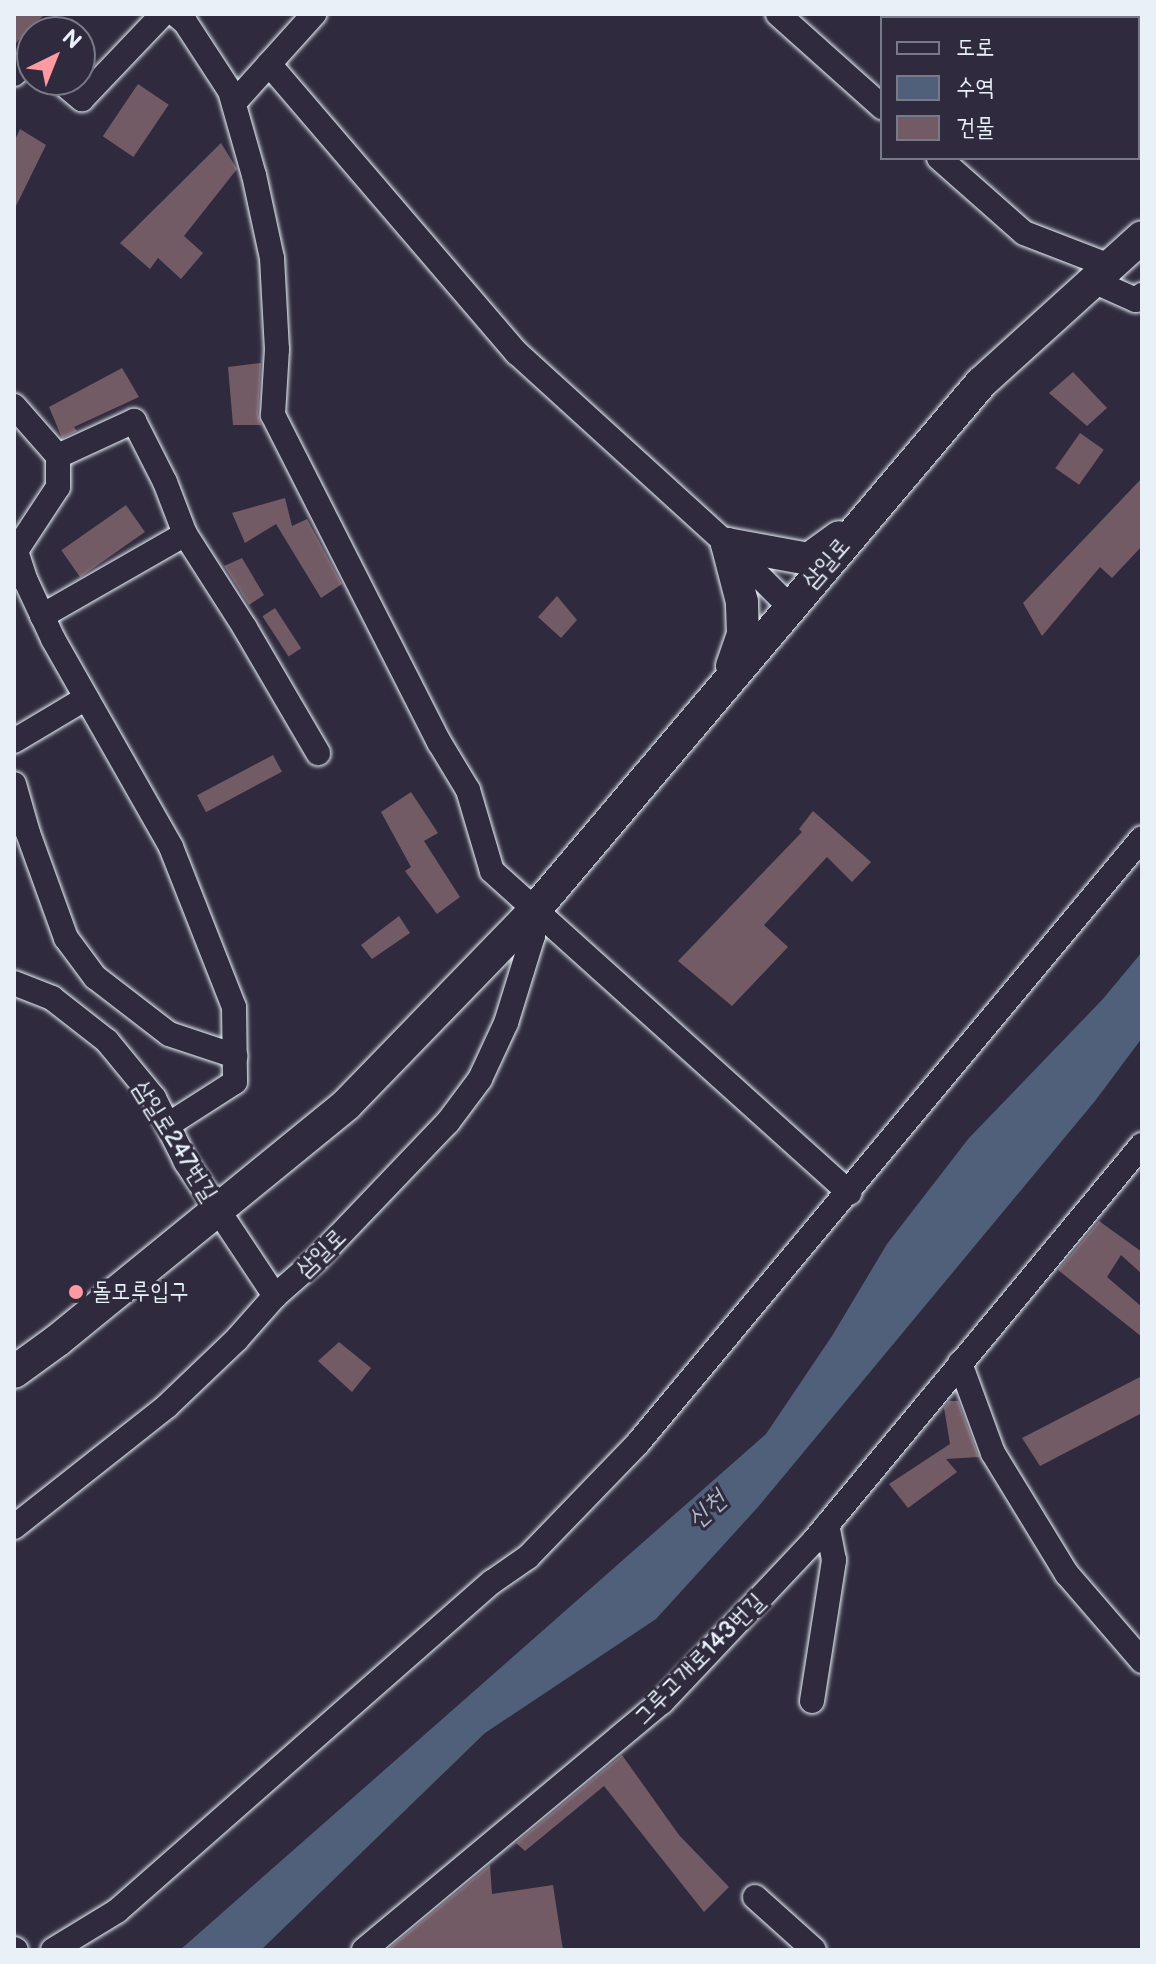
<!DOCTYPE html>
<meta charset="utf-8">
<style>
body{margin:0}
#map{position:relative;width:1156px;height:1964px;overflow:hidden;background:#2f2a3d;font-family:"Balsamiq Sans","Poor Story",sans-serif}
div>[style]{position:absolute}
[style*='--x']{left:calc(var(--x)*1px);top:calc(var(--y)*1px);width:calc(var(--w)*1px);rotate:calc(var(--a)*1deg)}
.water>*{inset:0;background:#50607b}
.building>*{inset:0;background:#735b66;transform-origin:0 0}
.roads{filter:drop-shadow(0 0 2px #e8f1f8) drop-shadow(0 0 2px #e8f1f8)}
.minor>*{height:24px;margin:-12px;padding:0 12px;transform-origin:12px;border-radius:12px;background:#2f2a3d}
.major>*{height:32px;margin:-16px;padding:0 16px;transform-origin:16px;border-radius:16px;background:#2f2a3d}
.dots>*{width:22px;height:22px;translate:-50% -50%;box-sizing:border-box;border:4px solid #2f2a3d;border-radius:50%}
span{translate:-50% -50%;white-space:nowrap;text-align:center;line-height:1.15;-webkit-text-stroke:6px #2f2a3d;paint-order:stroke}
.street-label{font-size:24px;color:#e8f1f8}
.poi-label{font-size:24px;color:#e8f1f8}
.left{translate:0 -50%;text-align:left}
.water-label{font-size:26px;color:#abb7c6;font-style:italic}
.frame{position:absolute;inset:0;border:16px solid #e8f1f8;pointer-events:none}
.legend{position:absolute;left:880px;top:16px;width:260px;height:144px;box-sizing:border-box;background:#2f2a3d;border:2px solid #797a88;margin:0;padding:10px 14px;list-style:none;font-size:24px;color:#e8f1f8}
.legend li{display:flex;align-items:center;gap:16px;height:40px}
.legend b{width:40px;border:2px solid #797a88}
.north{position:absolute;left:16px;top:16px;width:80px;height:80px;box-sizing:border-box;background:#2f2a3d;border:2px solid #797a88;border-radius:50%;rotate:43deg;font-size:22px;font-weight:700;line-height:32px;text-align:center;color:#e8f1f8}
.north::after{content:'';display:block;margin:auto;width:28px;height:36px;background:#ff9aa2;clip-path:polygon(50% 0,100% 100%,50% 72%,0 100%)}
</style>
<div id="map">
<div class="water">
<div style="clip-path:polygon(1142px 952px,1142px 1038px,1095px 1101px,758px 1507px,656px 1619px,485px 1733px,261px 1950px,180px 1950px,766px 1434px,832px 1336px,887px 1244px,969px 1138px,1102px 1000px)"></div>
</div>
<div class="building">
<div style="clip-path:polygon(14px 14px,45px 14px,14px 45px)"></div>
<div style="left:138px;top:84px;width:37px;height:63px;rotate:34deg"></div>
<div style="clip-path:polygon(20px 129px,46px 145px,14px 210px,14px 142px)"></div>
<div style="clip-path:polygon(221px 143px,237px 169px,184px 236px,203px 253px,181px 279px,158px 258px,150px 269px,120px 243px)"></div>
<div style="clip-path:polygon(261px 363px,258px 414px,261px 425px,233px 425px,228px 367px)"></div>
<div style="clip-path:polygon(122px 368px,139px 397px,74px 427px,77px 431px,62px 438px,49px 407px)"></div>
<div style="clip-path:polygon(1073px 372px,1107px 408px,1087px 426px,1049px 393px)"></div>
<div style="left:1080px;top:433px;width:29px;height:43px;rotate:35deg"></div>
<div style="clip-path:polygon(1142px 478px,1142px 546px,1112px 578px,1100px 567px,1042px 636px,1023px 603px)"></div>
<div style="clip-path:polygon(285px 498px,292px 526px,307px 519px,342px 584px,321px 598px,276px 524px,245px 543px,232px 513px)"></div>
<div style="left:126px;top:505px;width:33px;height:79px;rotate:55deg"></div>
<div style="clip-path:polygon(242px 558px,264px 595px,249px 605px,224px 566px)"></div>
<div style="clip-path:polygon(557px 596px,577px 620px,561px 638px,538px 617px)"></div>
<div style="left:275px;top:608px;width:48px;height:15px;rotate:57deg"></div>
<div style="left:273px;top:755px;width:19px;height:86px;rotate:62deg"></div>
<div style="clip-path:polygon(411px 792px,438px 833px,424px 841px,460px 897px,437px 914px,405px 871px,411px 867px,381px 812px)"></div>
<div style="clip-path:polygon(813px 811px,871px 862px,852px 882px,827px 857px,764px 925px,788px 947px,732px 1006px,678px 961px,802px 832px,799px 829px)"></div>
<div style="clip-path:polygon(399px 916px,410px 933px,372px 959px,361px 945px)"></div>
<div style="clip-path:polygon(1099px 1221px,1142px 1252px,1142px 1274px,1121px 1255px,1107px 1277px,1142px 1307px,1142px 1337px,1058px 1270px)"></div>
<div style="clip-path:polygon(339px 1342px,371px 1368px,352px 1392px,318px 1361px)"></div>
<div style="clip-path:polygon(1142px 1376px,1142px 1413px,1040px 1466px,1022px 1438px)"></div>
<div style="clip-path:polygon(949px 1401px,958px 1401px,979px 1457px,946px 1459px,957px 1472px,908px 1508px,889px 1484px,950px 1444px,944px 1408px)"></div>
<div style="clip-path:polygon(622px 1755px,679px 1835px,729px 1887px,704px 1912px,604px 1786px,525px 1851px,516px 1843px)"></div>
<div style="clip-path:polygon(490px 1865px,492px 1894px,553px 1885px,563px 1950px,387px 1950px)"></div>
</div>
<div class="roads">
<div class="minor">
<div style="--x:175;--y:14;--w:13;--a:39"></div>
<div style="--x:185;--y:22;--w:82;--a:56.9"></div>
<div style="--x:230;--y:91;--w:87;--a:74.1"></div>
<div style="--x:254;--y:175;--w:85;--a:77.8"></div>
<div style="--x:272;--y:258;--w:91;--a:86.9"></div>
<div style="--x:277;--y:349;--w:66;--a:93.5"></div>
<div style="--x:273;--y:415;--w:367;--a:63.1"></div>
<div style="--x:439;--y:742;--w:56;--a:58.9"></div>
<div style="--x:468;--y:790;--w:84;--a:73.5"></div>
<div style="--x:492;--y:871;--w:481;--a:42"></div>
<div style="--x:778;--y:14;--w:140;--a:41.8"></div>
<div style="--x:269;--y:64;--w:381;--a:49.4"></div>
<div style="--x:517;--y:353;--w:284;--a:42.3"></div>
<div style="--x:727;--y:544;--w:88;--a:45"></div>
<div style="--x:14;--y:74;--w:25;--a:-43"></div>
<div style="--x:59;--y:80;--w:30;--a:40"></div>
<div style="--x:82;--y:99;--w:117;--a:-46.4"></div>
<div style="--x:234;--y:103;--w:120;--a:-48"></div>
<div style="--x:939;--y:158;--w:113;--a:41.4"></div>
<div style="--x:1024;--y:233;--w:89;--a:21.1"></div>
<div style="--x:1091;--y:280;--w:49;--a:24"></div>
<div style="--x:1136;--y:300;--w:8;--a:-40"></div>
<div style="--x:14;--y:406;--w:67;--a:48.7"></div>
<div style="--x:58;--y:456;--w:31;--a:90"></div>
<div style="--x:58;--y:487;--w:77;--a:123.3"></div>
<div style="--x:16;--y:551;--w:32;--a:72"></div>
<div style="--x:26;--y:581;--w:64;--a:65"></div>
<div style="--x:53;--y:639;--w:239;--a:60.4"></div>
<div style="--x:171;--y:847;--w:172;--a:68.5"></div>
<div style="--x:234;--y:1007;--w:75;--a:89.2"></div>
<div style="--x:235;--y:1082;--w:80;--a:147.3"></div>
<div style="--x:58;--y:456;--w:84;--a:-24.7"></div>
<div style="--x:134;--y:421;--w:68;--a:63.1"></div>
<div style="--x:165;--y:482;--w:56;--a:69"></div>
<div style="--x:185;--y:534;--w:112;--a:57.4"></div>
<div style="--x:245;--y:628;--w:145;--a:59.7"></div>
<div style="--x:42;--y:616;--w:165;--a:-29.8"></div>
<div style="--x:14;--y:741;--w:84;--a:-30.8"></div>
<div style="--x:14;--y:784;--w:51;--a:74.1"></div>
<div style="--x:28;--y:833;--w:112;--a:70.1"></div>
<div style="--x:66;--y:938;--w:49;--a:53.4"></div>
<div style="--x:95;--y:977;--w:93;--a:37.6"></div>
<div style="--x:169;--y:1034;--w:70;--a:18.4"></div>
<div style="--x:14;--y:983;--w:41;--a:21.5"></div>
<div style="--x:52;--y:998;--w:70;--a:38"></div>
<div style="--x:107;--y:1041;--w:74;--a:50.5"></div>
<div style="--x:154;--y:1098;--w:72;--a:63.4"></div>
<div style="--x:186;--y:1162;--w:161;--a:56.4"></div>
<div style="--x:960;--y:1363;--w:96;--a:69.9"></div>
<div style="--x:993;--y:1453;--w:142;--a:58.6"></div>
<div style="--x:1067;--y:1574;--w:115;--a:49.2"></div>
<div style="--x:14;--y:1527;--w:195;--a:-38.3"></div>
<div style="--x:167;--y:1406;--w:97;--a:-43.7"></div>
<div style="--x:237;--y:1339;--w:57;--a:-48.5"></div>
<div style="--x:275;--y:1296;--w:55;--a:-41.3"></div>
<div style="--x:316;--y:1260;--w:191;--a:-46.3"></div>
<div style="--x:448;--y:1122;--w:54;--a:-53.3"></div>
<div style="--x:480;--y:1079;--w:62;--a:-65.1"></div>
<div style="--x:506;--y:1023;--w:91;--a:-72.8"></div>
<div style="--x:533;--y:936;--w:25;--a:-88"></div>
<div style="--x:812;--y:1701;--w:143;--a:-81.1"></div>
<div style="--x:834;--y:1560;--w:36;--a:-101"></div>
<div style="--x:755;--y:1897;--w:79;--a:41.9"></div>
<div style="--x:14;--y:1949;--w:2;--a:27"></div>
<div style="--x:53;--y:1950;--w:75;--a:-31.4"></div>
<div style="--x:117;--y:1911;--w:499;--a:-41.3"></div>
<div style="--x:492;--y:1582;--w:44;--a:-34.8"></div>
<div style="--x:528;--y:1557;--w:158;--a:-46"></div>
<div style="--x:638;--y:1443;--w:787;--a:-50.2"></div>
<div style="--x:364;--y:1950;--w:388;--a:-39.8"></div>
<div style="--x:662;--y:1702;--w:220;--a:-46.7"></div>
<div style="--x:813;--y:1542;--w:516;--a:-50.35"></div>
</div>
<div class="major">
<div style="--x:732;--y:666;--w:34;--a:-71"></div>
<div style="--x:743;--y:634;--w:32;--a:-92"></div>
<div style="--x:742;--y:602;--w:60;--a:-104.5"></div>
<div style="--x:727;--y:544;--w:83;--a:10.4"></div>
<div style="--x:809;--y:559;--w:37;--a:-36"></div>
<div style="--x:14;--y:1372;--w:54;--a:-36"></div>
<div style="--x:58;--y:1340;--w:373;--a:-39.2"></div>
<div style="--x:347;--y:1104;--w:269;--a:-45.9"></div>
<div style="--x:534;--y:911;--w:692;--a:-49.75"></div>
<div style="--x:981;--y:383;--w:217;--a:-42.2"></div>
</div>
</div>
<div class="dots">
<div style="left:76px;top:1292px;background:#ff9aa2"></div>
</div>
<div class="street-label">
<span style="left:826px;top:563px;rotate:-49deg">삼일로</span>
<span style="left:175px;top:1141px;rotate:58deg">삼일로247번길</span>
<span style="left:321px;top:1253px;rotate:-44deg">삼일로</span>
<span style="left:699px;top:1659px;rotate:-45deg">그루고개로143번길</span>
</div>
<div class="poi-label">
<span class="left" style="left:92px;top:1292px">돌모루입구</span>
</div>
<div class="water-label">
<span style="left:707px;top:1510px;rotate:-42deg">신천</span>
</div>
<div class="frame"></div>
<ul class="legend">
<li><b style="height:10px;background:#2f2a3d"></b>도로</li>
<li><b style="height:22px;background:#50607b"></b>수역</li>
<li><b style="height:22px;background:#735b66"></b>건물</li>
</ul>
<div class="north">N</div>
</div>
